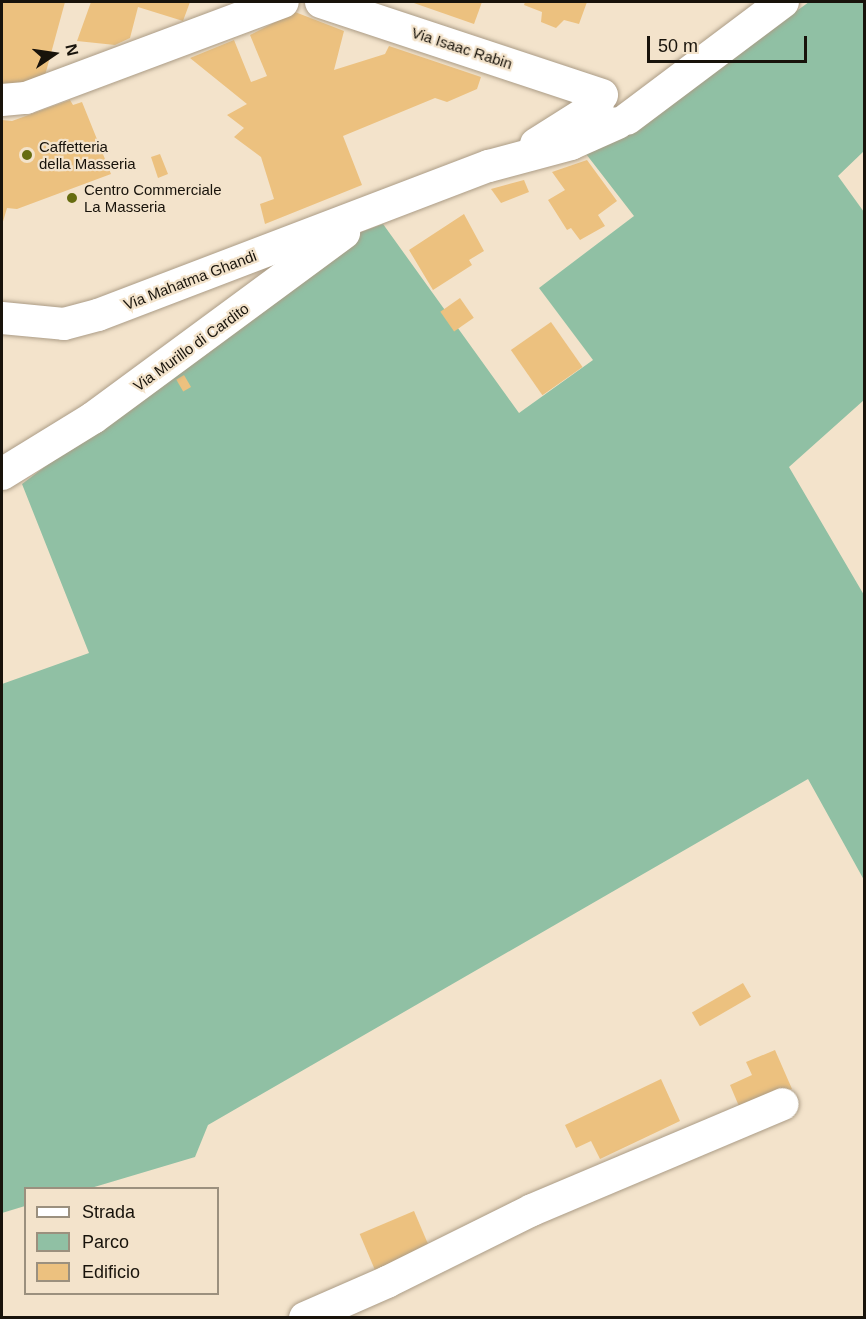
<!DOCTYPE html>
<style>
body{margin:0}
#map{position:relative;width:866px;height:1319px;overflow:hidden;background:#f3e3cb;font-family:Arial,sans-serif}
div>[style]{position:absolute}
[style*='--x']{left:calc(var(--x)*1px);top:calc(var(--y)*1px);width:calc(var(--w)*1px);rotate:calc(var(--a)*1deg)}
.green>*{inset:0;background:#90c0a4}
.building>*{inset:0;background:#ecc17f;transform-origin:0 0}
.roads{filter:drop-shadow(0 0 2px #ab9c86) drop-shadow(0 0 2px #ab9c86)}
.minor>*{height:32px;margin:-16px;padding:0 16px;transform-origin:16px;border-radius:16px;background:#fff}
.dots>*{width:16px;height:16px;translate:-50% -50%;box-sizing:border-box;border:3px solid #f3e3cb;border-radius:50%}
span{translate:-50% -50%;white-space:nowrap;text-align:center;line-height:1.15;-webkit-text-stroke:4.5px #f3e3cb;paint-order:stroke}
.street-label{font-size:15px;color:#18130b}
.poi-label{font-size:15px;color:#18130b}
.left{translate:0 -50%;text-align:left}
.frame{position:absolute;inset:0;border:3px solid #18130b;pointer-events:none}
.legend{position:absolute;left:24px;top:1187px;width:195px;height:108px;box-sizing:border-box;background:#f3e3cb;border:2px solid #9b907e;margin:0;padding:8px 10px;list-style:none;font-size:18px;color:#18130b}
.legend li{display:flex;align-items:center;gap:12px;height:30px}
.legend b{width:30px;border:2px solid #9b907e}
.north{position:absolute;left:24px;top:24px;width:60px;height:60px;-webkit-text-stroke:4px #f3e3cb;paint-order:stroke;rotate:77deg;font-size:16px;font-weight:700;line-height:24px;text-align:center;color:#18130b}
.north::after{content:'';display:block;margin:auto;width:21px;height:27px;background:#18130b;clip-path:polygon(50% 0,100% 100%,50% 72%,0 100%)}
.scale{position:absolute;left:647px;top:36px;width:160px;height:27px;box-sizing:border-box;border:3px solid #18130b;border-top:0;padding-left:8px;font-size:18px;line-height:21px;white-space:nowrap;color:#18130b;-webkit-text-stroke:4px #f3e3cb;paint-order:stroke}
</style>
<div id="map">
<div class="green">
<div style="clip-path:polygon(809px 2px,864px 2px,864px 151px,838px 176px,864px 212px,864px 400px,789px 467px,864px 595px,864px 880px,808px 779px,208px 1125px,195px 1157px,91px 1188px,26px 1188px,25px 1206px,2px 1213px,2px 684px,89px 653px,22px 484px,353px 235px,383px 224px,519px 413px,593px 360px,539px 288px,634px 216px,583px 150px,741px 51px)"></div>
</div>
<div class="building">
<div style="clip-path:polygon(2px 2px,65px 2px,44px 79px,20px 87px,2px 85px)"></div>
<div style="clip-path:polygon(91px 2px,190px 2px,183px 21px,138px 7px,130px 38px,115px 45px,77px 41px)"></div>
<div style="clip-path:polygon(411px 2px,482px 2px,474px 24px)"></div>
<div style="clip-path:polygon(525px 2px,587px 2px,579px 24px,564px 20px,556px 28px,541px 22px,542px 12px,524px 5px)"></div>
<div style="clip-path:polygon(295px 12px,344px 31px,334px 70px,385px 54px,389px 46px,481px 77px,477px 89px,447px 102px,435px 98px,343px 136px,362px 185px,265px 224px,260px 204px,274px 199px,261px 157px,234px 137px,244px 128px,227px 115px,247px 104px,190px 58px,234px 40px,251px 82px,267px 76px,250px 35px)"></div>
<div style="clip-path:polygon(70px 100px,73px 105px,82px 102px,111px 174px,17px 209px,7px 208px,2px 225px,2px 120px,12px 121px)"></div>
<div style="clip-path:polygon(160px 154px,168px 174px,158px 178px,151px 157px)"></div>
<div style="clip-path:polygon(587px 160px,617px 201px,598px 215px,605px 226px,580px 240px,571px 228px,567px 230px,548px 200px,565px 190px,552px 172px)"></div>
<div style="clip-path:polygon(524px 180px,529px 192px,501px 203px,491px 189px)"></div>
<div style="clip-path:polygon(464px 214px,484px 251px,469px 260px,472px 265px,433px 290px,409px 250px)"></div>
<div style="left:460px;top:298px;width:24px;height:24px;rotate:55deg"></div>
<div style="left:551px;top:322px;width:55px;height:49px;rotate:55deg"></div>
<div style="left:184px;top:375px;width:14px;height:9px;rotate:60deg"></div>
<div style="left:743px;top:983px;width:16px;height:59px;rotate:60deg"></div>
<div style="clip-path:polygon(775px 1050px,792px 1089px,741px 1111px,730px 1085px,752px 1075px,746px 1062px)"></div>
<div style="clip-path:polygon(661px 1079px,680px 1121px,600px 1159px,591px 1141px,576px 1148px,565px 1125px)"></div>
<div style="left:414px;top:1211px;width:40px;height:59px;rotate:67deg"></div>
</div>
<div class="roads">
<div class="minor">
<div style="--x:321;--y:2;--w:296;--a:18.3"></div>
<div style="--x:2;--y:100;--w:24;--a:-5"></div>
<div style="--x:26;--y:98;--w:274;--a:-20.5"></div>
<div style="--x:627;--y:119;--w:195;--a:-36.9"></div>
<div style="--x:536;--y:144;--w:73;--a:-32.2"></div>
<div style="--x:2;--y:318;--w:62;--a:5.5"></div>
<div style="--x:64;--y:324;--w:35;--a:-15"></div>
<div style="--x:98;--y:315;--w:418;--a:-20.9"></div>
<div style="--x:489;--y:166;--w:85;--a:-15"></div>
<div style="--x:571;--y:144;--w:51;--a:-24.1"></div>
<div style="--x:2;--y:474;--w:107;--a:-31.6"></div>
<div style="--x:93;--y:418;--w:312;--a:-36.4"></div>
<div style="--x:305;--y:1318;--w:90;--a:-23.7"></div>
<div style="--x:387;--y:1282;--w:162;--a:-26.4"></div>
<div style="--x:532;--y:1210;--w:272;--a:-22.9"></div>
</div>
</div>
<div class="dots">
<div style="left:27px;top:155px;background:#666c0f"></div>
<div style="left:72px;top:198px;background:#666c0f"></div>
</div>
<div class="street-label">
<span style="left:462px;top:48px;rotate:18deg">Via Isaac Rabin</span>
<span style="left:190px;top:280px;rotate:-21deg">Via Mahatma Ghandi</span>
<span style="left:191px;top:347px;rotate:-36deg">Via Murillo di Cardito</span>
</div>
<div class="poi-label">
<span class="left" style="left:39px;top:155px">Caffetteria<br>della Masseria</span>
<span class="left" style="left:84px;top:198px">Centro Commerciale<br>La Masseria</span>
</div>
<div class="frame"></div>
<ul class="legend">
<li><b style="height:8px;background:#fff"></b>Strada</li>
<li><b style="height:16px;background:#90c0a4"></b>Parco</li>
<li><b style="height:16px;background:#ecc17f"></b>Edificio</li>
</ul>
<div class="north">N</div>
<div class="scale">50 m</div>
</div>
